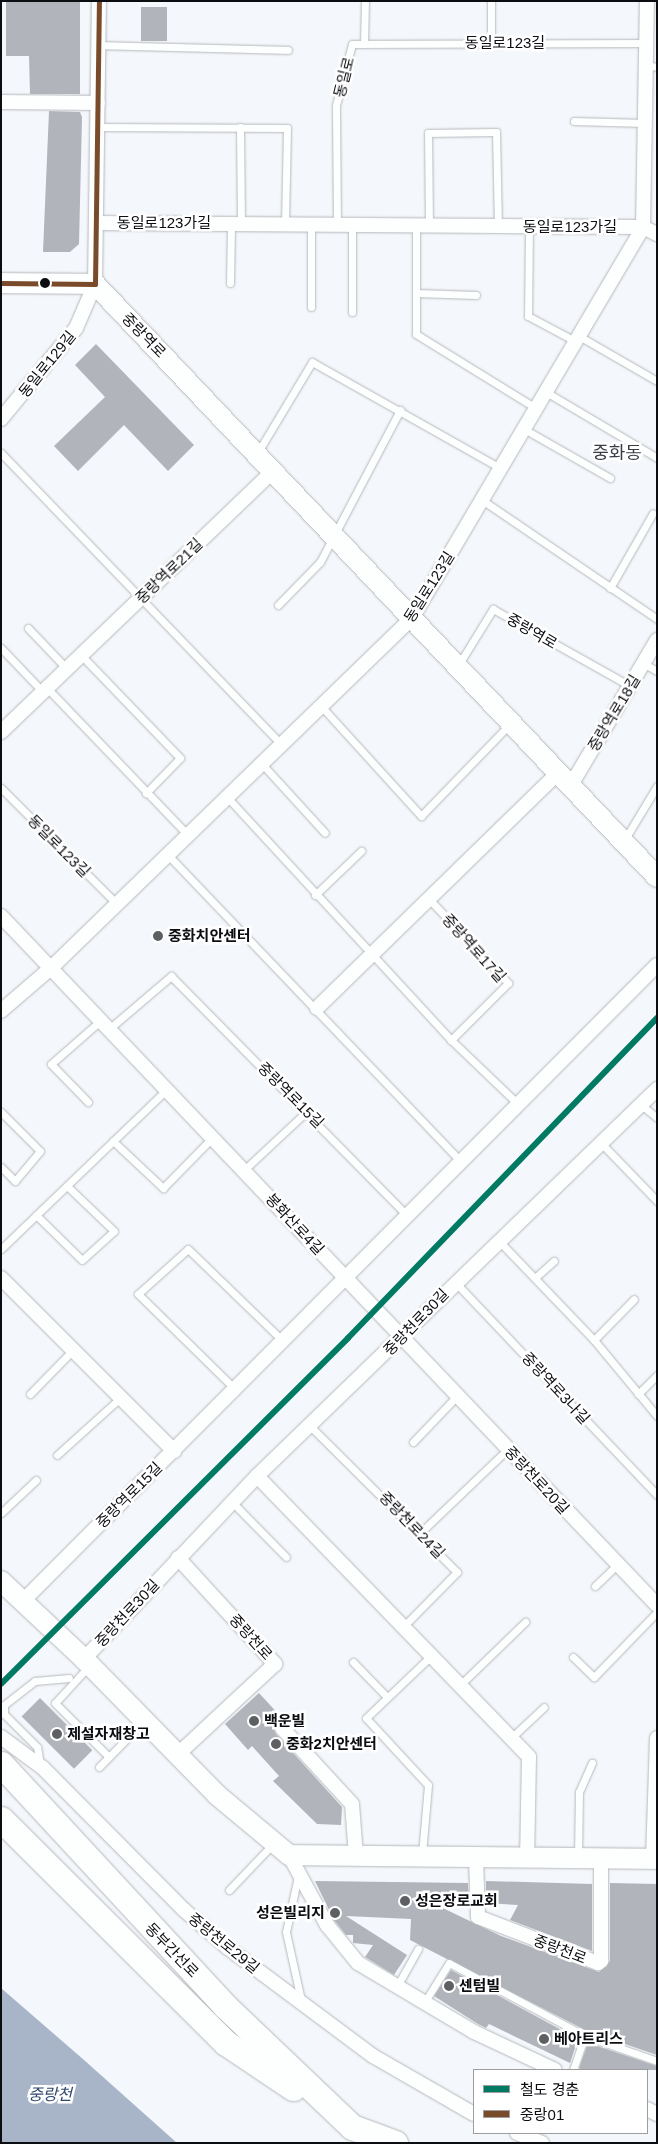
<!DOCTYPE html>
<meta charset="utf-8">
<style>
body{margin:0}
#map{position:relative;width:658px;height:2144px;overflow:hidden;background:#f4f7fb;font-family:Helvetica,"Noto Sans KR",sans-serif}
div>[style]{position:absolute}
[style*='--x']{left:calc(var(--x)*1px);top:calc(var(--y)*1px);width:calc(var(--w)*1px);rotate:calc(var(--a)*1deg)}
.water>*{inset:0;background:#a8b5c9}
.building>*{inset:0;background:#b1b5bb;transform-origin:0 0}
.roads{filter:drop-shadow(0 0 1px #b6b8bc) drop-shadow(0 0 1px #b6b8bc)}
.lane>*{height:7px;margin:-3.5px;padding:0 3.5px;transform-origin:3.5px;border-radius:3.5px;background:#fdfefe}
.street>*{height:14px;margin:-7px;padding:0 7px;transform-origin:7px;border-radius:7px;background:#fdfefe}
.secondary>*{height:20px;margin:-10px;padding:0 10px;transform-origin:10px;border-radius:10px;background:#fdfefe}
.highway>*{height:25px;margin:-12.5px;padding:0 12.5px;transform-origin:12.5px;border-radius:12.5px;background:#fdfefe}
.bus-1>*{height:5px;margin:-2.5px;padding:0 2.5px;transform-origin:2.5px;border-radius:2.5px;background:#7a4b2a}
.rail-1>*{height:6px;margin:-3px;padding:0 3px;transform-origin:3px;border-radius:3px;background:#007a62}
.dots>*{width:14px;height:14px;translate:-50% -50%;box-sizing:border-box;border:2px solid #fff;border-radius:50%}
span{translate:-50% -50%;white-space:nowrap;text-align:center;line-height:1.15;-webkit-text-stroke:5px #fff;paint-order:stroke}
.street-label{font-size:15px;color:#0c0d11}
.poi-label{font-size:15px;color:#0c0d11;font-weight:700}
.left{translate:0 -50%;text-align:left}
.right{translate:-100% -50%;text-align:right}
.water-label{font-size:16px;color:#2e476d;font-style:italic}
.quarter-label{font-size:18px;color:#383c44}
.frame{position:absolute;inset:0;border:2px solid #0c0d11;pointer-events:none}
.legend{position:absolute;left:473px;top:2069px;width:175px;height:65px;box-sizing:border-box;background:#fff;border:1px solid #9e9ea0;margin:0;padding:6px 9px;list-style:none;font-size:15px;color:#0c0d11}
.legend li{display:flex;align-items:center;gap:10px;height:25px}
.legend b{width:25px;border:1px solid #9e9ea0}
</style>
<div id="map">
<div class="water">
<div style="clip-path:polygon(1px 1988px,84px 2060px,177px 2143px,1px 2143px)"></div>
</div>
<div class="building">
<div style="clip-path:polygon(6px 1px,80px 1px,80px 94px,30px 94px,29px 56px,6px 56px)"></div>
<div style="left:141px;top:7px;width:26px;height:34px"></div>
<div style="clip-path:polygon(49px 111px,80px 112px,82px 117px,79px 244px,70px 252px,43px 252px)"></div>
<div style="clip-path:polygon(96px 344px,194px 445px,168px 471px,124px 425px,78px 471px,54px 446px,105px 397px,75px 365px)"></div>
<div style="clip-path:polygon(259px 1693px,282px 1718px,273px 1727px,276px 1734px,342px 1807px,341px 1825px,317px 1824px,273px 1781px,279px 1776px,252px 1746px,248px 1750px,225px 1724px)"></div>
<div style="left:40px;top:1698px;width:74px;height:26px;rotate:45deg"></div>
<div style="clip-path:polygon(315px 1881px,468px 1883px,469px 1902px,424px 1899px,501px 1936px,599px 1972px,610px 1961px,610px 1883px,657px 1884px,657px 2055px,587px 2031px,410px 1940px,411px 1919px,346px 1916px,407px 1955px,394px 1975px,365px 1957px,373px 1945px,353px 1943px,353px 1935px,346px 1935px,334px 1920px)"></div>
<div style="clip-path:polygon(486px 1881px,592px 1884px,592px 1951px,510px 1920px,518px 1905px,486px 1903px)"></div>
<div style="clip-path:polygon(451px 1970px,578px 2039px,570px 2063px,489px 2024px,486px 2028px,478px 2024px,434px 1996px)"></div>
<div style="clip-path:polygon(588px 2043px,657px 2066px,657px 2070px,582px 2070px,579px 2068px)"></div>
</div>
<div class="roads">
<div class="lane">
<div style="--x:491;--y:43;--w:42;--a:-90"></div>
<div style="--x:364;--y:44;--w:43;--a:-88.7"></div>
<div style="--x:98;--y:45;--w:190;--a:1.5"></div>
<div style="--x:645;--y:65;--w:12;--a:9"></div>
<div style="--x:574;--y:121;--w:71;--a:1.6"></div>
<div style="--x:97;--y:127;--w:190;--a:0.3"></div>
<div style="--x:287;--y:128;--w:97;--a:91.2"></div>
<div style="--x:240;--y:127;--w:98;--a:89.4"></div>
<div style="--x:311;--y:225;--w:82;--a:90"></div>
<div style="--x:337;--y:225;--w:120;--a:-90.5"></div>
<div style="--x:336;--y:105;--w:63;--a:-75.3"></div>
<div style="--x:352;--y:44;--w:294;--a:-0.2"></div>
<div style="--x:416;--y:225;--w:109;--a:90"></div>
<div style="--x:416;--y:334;--w:141;--a:31.7"></div>
<div style="--x:429;--y:225;--w:92;--a:-90.6"></div>
<div style="--x:428;--y:133;--w:68;--a:-0.8"></div>
<div style="--x:496;--y:132;--w:94;--a:88.8"></div>
<div style="--x:529;--y:226;--w:90;--a:90.6"></div>
<div style="--x:528;--y:316;--w:53;--a:28"></div>
<div style="--x:230;--y:283;--w:59;--a:-89"></div>
<div style="--x:416;--y:293;--w:60;--a:1.9"></div>
<div style="--x:352;--y:312;--w:87;--a:-90"></div>
<div style="--x:579;--y:336;--w:90;--a:30"></div>
<div style="--x:546;--y:392;--w:129;--a:30.7"></div>
<div style="--x:524;--y:429;--w:99;--a:29.7"></div>
<div style="--x:258;--y:452;--w:105;--a:-59"></div>
<div style="--x:312;--y:362;--w:216;--a:29.4"></div>
<div style="--x:1;--y:453;--w:405;--a:46.1"></div>
<div style="--x:482;--y:500;--w:212;--a:34.2"></div>
<div style="--x:610;--y:588;--w:86;--a:-60.2"></div>
<div style="--x:278;--y:605;--w:60;--a:-45.7"></div>
<div style="--x:320;--y:562;--w:172;--a:-62.2"></div>
<div style="--x:28;--y:628;--w:57;--a:46.4"></div>
<div style="--x:1;--y:648;--w:61;--a:46.3"></div>
<div style="--x:81;--y:655;--w:143;--a:46.1"></div>
<div style="--x:180;--y:758;--w:49;--a:134.2"></div>
<div style="--x:643;--y:663;--w:16;--a:30"></div>
<div style="--x:459;--y:664;--w:65;--a:-58.3"></div>
<div style="--x:493;--y:609;--w:157;--a:29.3"></div>
<div style="--x:47;--y:688;--w:204;--a:46.2"></div>
<div style="--x:321;--y:706;--w:149;--a:47.7"></div>
<div style="--x:421;--y:816;--w:127;--a:-46"></div>
<div style="--x:262;--y:764;--w:93;--a:47.6"></div>
<div style="--x:1;--y:788;--w:164;--a:45"></div>
<div style="--x:227;--y:797;--w:330;--a:47.3"></div>
<div style="--x:451;--y:1040;--w:94;--a:43.7"></div>
<div style="--x:625;--y:839;--w:62;--a:-58.9"></div>
<div style="--x:167;--y:854;--w:426;--a:46.3"></div>
<div style="--x:315;--y:895;--w:64;--a:-43.7"></div>
<div style="--x:428;--y:898;--w:117;--a:46.7"></div>
<div style="--x:508;--y:983;--w:81;--a:135"></div>
<div style="--x:109;--y:1029;--w:82;--a:-40.5"></div>
<div style="--x:171;--y:976;--w:337;--a:45.4"></div>
<div style="--x:88;--y:1102;--w:53;--a:-134.2"></div>
<div style="--x:51;--y:1064;--w:67;--a:-41.3"></div>
<div style="--x:640;--y:1104;--w:22;--a:39"></div>
<div style="--x:1;--y:1112;--w:55;--a:45"></div>
<div style="--x:40;--y:1151;--w:39;--a:130"></div>
<div style="--x:15;--y:1181;--w:20;--a:-135"></div>
<div style="--x:113;--y:1141;--w:69;--a:43.2"></div>
<div style="--x:163;--y:1188;--w:71;--a:-45.6"></div>
<div style="--x:601;--y:1143;--w:81;--a:46"></div>
<div style="--x:244;--y:1170;--w:86;--a:-43.1"></div>
<div style="--x:36;--y:1215;--w:64;--a:44.4"></div>
<div style="--x:82;--y:1260;--w:43;--a:-42.2"></div>
<div style="--x:114;--y:1231;--w:65;--a:-136.2"></div>
<div style="--x:499;--y:1241;--w:137;--a:46.2"></div>
<div style="--x:594;--y:1340;--w:99;--a:50.3"></div>
<div style="--x:1;--y:1249;--w:231;--a:-43.9"></div>
<div style="--x:536;--y:1277;--w:24;--a:-42"></div>
<div style="--x:454;--y:1281;--w:295;--a:46.5"></div>
<div style="--x:594;--y:1340;--w:57;--a:-45.7"></div>
<div style="--x:235;--y:1389;--w:136;--a:-135.6"></div>
<div style="--x:138;--y:1294;--w:67;--a:-42"></div>
<div style="--x:188;--y:1249;--w:132;--a:44.1"></div>
<div style="--x:30;--y:1394;--w:60;--a:-45.7"></div>
<div style="--x:638;--y:1394;--w:27;--a:-45"></div>
<div style="--x:311;--y:1427;--w:206;--a:44.8"></div>
<div style="--x:457;--y:1572;--w:77;--a:134.5"></div>
<div style="--x:413;--y:1442;--w:64;--a:-46.3"></div>
<div style="--x:57;--y:1455;--w:85;--a:-42.1"></div>
<div style="--x:232;--y:1502;--w:77;--a:45.5"></div>
<div style="--x:1;--y:1513;--w:48;--a:-43.3"></div>
<div style="--x:421;--y:1532;--w:120;--a:-43.7"></div>
<div style="--x:595;--y:1586;--w:30;--a:-44"></div>
<div style="--x:573;--y:1657;--w:29;--a:44"></div>
<div style="--x:594;--y:1677;--w:91;--a:-45.9"></div>
<div style="--x:353;--y:1662;--w:49;--a:45.8"></div>
<div style="--x:89;--y:1666;--w:50;--a:132.6"></div>
<div style="--x:55;--y:1703;--w:76;--a:45"></div>
<div style="--x:460;--y:1685;--w:91;--a:-44.1"></div>
<div style="--x:511;--y:1738;--w:45;--a:-43.2"></div>
<div style="--x:40;--y:1765;--w:18;--a:-99"></div>
<div style="--x:37;--y:1747;--w:47;--a:-135"></div>
<div style="--x:4;--y:1714;--w:9;--a:-90"></div>
<div style="--x:4;--y:1705;--w:39;--a:-38"></div>
<div style="--x:35;--y:1681;--w:34;--a:-5"></div>
<div style="--x:99;--y:1767;--w:64;--a:-45.6"></div>
<div style="--x:422;--y:1854;--w:69;--a:-85"></div>
<div style="--x:428;--y:1785;--w:91;--a:-132.8"></div>
<div style="--x:366;--y:1718;--w:91;--a:-43.7"></div>
<div style="--x:578;--y:1856;--w:64;--a:-89.1"></div>
<div style="--x:579;--y:1792;--w:32;--a:-66"></div>
<div style="--x:298;--y:1876;--w:57;--a:102.1"></div>
<div style="--x:286;--y:1932;--w:70;--a:77.6"></div>
<div style="--x:229;--y:1890;--w:62;--a:-46.3"></div>
<div style="--x:396;--y:1988;--w:45;--a:-60.6"></div>
<div style="--x:424;--y:2003;--w:47;--a:-58"></div>
<div style="--x:449;--y:1963;--w:154;--a:28.2"></div>
<div style="--x:585;--y:2036;--w:76;--a:19.1"></div>
<div style="--x:573;--y:2070;--w:36;--a:-71"></div>
</div>
<div class="street">
<div style="--x:1;--y:102;--w:97;--a:0.6"></div>
<div style="--x:96;--y:223;--w:547;--a:0.42"></div>
<div style="--x:643;--y:227;--w:16;--a:27"></div>
<div style="--x:1;--y:419;--w:118;--a:-50.5"></div>
<div style="--x:76;--y:328;--w:48;--a:-66.6"></div>
<div style="--x:95;--y:284;--w:283;--a:-89.2"></div>
<div style="--x:1;--y:732;--w:376;--a:-43.8"></div>
<div style="--x:571;--y:785;--w:169;--a:-59.3"></div>
<div style="--x:1;--y:916;--w:951;--a:46.41"></div>
<div style="--x:317;--y:1008;--w:337;--a:-44.3"></div>
<div style="--x:1;--y:1011;--w:67;--a:-40.8"></div>
<div style="--x:52;--y:967;--w:501;--a:-44.11"></div>
<div style="--x:412;--y:618;--w:454;--a:-59.4"></div>
<div style="--x:643;--y:227;--w:226;--a:-89"></div>
<div style="--x:1;--y:1278;--w:245;--a:45"></div>
<div style="--x:257;--y:1476;--w:391;--a:45.9"></div>
<div style="--x:529;--y:1757;--w:102;--a:91.1"></div>
<div style="--x:178;--y:1558;--w:144;--a:47.5"></div>
<div style="--x:275;--y:1664;--w:132;--a:137.1"></div>
<div style="--x:23;--y:1601;--w:898;--a:-45.09"></div>
<div style="--x:84;--y:1659;--w:252;--a:-46.6"></div>
<div style="--x:257;--y:1476;--w:557;--a:-44.05"></div>
<div style="--x:282;--y:1728;--w:103;--a:47.4"></div>
<div style="--x:352;--y:1804;--w:52;--a:85.6"></div>
<div style="--x:1;--y:1737;--w:52;--a:36.4"></div>
<div style="--x:43;--y:1768;--w:200;--a:45.2"></div>
<div style="--x:184;--y:1910;--w:58;--a:40.8"></div>
<div style="--x:228;--y:1948;--w:181;--a:36.7"></div>
<div style="--x:373;--y:2056;--w:116;--a:29.9"></div>
<div style="--x:289;--y:1855;--w:80;--a:61.5"></div>
<div style="--x:327;--y:1925;--w:49;--a:50.8"></div>
<div style="--x:358;--y:1963;--w:135;--a:30.7"></div>
<div style="--x:474;--y:2032;--w:89;--a:25.1"></div>
<div style="--x:476;--y:1859;--w:58;--a:88"></div>
<div style="--x:478;--y:1917;--w:129;--a:21"></div>
<div style="--x:598;--y:1963;--w:4;--a:-34"></div>
<div style="--x:601;--y:1961;--w:102;--a:-90"></div>
<div style="--x:653;--y:1859;--w:121;--a:-88.1"></div>
<div style="--x:647;--y:2109;--w:11;--a:27"></div>
<div style="--x:517;--y:2133;--w:27;--a:22"></div>
</div>
<div class="secondary">
<div style="--x:1;--y:283;--w:94;--a:0.6"></div>
<div style="--x:95;--y:284;--w:817;--a:46.54"></div>
<div style="--x:1;--y:1581;--w:114;--a:43.2"></div>
<div style="--x:84;--y:1659;--w:190;--a:45.6"></div>
<div style="--x:217;--y:1795;--w:94;--a:39.8"></div>
<div style="--x:289;--y:1855;--w:368;--a:0.6"></div>
</div>
<div class="highway">
<div style="--x:1;--y:1764;--w:330;--a:47.2"></div>
<div style="--x:225;--y:2006;--w:175;--a:43.6"></div>
<div style="--x:352;--y:2127;--w:46;--a:20.4"></div>
<div style="--x:1;--y:1819;--w:317;--a:44.9"></div>
<div style="--x:226;--y:2043;--w:81;--a:33.9"></div>
</div>
</div>
<div class="bus-1">
<div style="--x:1;--y:283;--w:94;--a:0.6"></div>
<div style="--x:95;--y:284;--w:283;--a:-89.2"></div>
</div>
<div class="rail-1">
<div style="--x:1;--y:1684;--w:490;--a:-44.9"></div>
<div style="--x:348;--y:1338;--w:445;--a:-46"></div>
</div>
<div class="dots">
<div style="left:45px;top:283px;background:#0c0d11"></div>
<div style="left:158px;top:936px;background:#5d5f63"></div>
<div style="left:254px;top:1721px;background:#5d5f63"></div>
<div style="left:57px;top:1734px;background:#5d5f63"></div>
<div style="left:276px;top:1744px;background:#5d5f63"></div>
<div style="left:405px;top:1901px;background:#5d5f63"></div>
<div style="left:335px;top:1913px;background:#5d5f63"></div>
<div style="left:449px;top:1986px;background:#5d5f63"></div>
<div style="left:544px;top:2039px;background:#5d5f63"></div>
</div>
<div class="street-label">
<span style="left:505px;top:43px">동일로123길</span>
<span style="left:344px;top:77px;rotate:-76deg">동일로</span>
<span style="left:164px;top:223px">동일로123가길</span>
<span style="left:570px;top:227px">동일로123가길</span>
<span style="left:144px;top:335px;rotate:46deg">중랑역로</span>
<span style="left:47px;top:364px;rotate:-51deg">동일로129길</span>
<span style="left:169px;top:571px;rotate:-44deg">중랑역로21길</span>
<span style="left:429px;top:587px;rotate:-58deg">동일로123길</span>
<span style="left:532px;top:631px;rotate:30deg">중랑역로</span>
<span style="left:614px;top:713px;rotate:-59deg">중랑역로18길</span>
<span style="left:59px;top:846px;rotate:45deg">동일로123길</span>
<span style="left:474px;top:948px;rotate:48deg">중랑역로17길</span>
<span style="left:291px;top:1095px;rotate:45deg">중랑역로15길</span>
<span style="left:295px;top:1224px;rotate:47deg">봉화산로4길</span>
<span style="left:416px;top:1322px;rotate:-46deg">중랑천로30길</span>
<span style="left:556px;top:1388px;rotate:47deg">중랑역로3나길</span>
<span style="left:537px;top:1480px;rotate:47deg">중랑천로20길</span>
<span style="left:129px;top:1495px;rotate:-45deg">중랑역로15길</span>
<span style="left:412px;top:1525px;rotate:46deg">중랑천로24길</span>
<span style="left:127px;top:1613px;rotate:-47deg">중랑천로30길</span>
<span style="left:251px;top:1637px;rotate:48deg">중랑천로</span>
<span style="left:224px;top:1943px;rotate:39deg">중랑천로29길</span>
<span style="left:560px;top:1949px;rotate:21deg">중랑천로</span>
<span style="left:172px;top:1950px;rotate:46deg">동부간선로</span>
</div>
<div class="poi-label">
<span class="left" style="left:168px;top:936px">중화치안센터</span>
<span class="left" style="left:264px;top:1721px">백운빌</span>
<span class="left" style="left:67px;top:1734px">제설자재창고</span>
<span class="left" style="left:286px;top:1744px">중화2치안센터</span>
<span class="left" style="left:415px;top:1901px">성은장로교회</span>
<span class="right" style="left:325px;top:1913px">성은빌리지</span>
<span class="left" style="left:459px;top:1986px">센텀빌</span>
<span class="left" style="left:554px;top:2039px">베아트리스</span>
</div>
<div class="water-label">
<span style="left:50px;top:2095px">중랑천</span>
</div>
<div class="quarter-label">
<span style="left:617px;top:453px">중화동</span>
</div>
<div class="frame"></div>
<ul class="legend">
<li><b style="height:6px;background:#007a62"></b>철도 경춘</li>
<li><b style="height:6px;background:#7a4b2a"></b>중랑01</li>
</ul>
</div>
